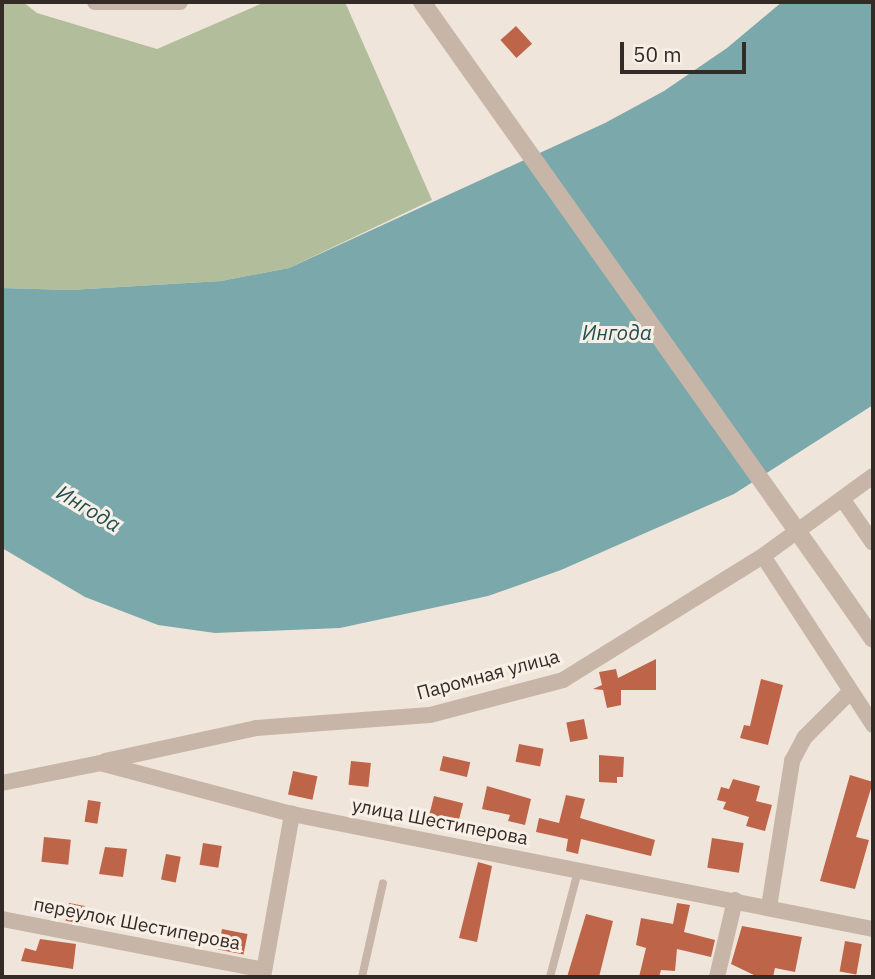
<!DOCTYPE html>
<meta charset="utf-8">
<style>
body{margin:0}
#map{position:relative;width:875px;height:979px;overflow:hidden;background:#f0e5da;font-family:"IBM Plex Sans",sans-serif}
div>[style]{position:absolute}
[style*='--x']{left:calc(var(--x)*1px);top:calc(var(--y)*1px);width:calc(var(--w)*1px);rotate:calc(var(--a)*1deg)}
.green>*{inset:0;background:#b2bd9b}
.water>*{inset:0;background:#7ba9ab}
.building>*{inset:0;background:#be6549;transform-origin:0 0}
.service>*{height:8px;margin:-4px;padding:0 4px;transform-origin:4px;border-radius:4px;background:#c7b5a7}
.minor>*{height:16px;margin:-8px;padding:0 8px;transform-origin:8px;border-radius:8px;background:#c7b5a7}
.tertiary>*{height:18px;margin:-9px;padding:0 9px;transform-origin:9px;border-radius:9px;background:#c7b5a7}
.tertiary-bridge>*{height:18px;margin:-9px;padding:0 9px;transform-origin:9px;border-radius:9px;background:#c7b5a7}
span{translate:-50% -50%;white-space:nowrap;text-align:center;line-height:1.15;-webkit-text-stroke:6px #f8efe6;paint-order:stroke}
.street-label{font-size:19px;color:#342b27}
.water-label{font-size:21px;color:#1f4f52;font-style:italic}
.frame{position:absolute;inset:0;border:4px solid #342b27;pointer-events:none}
.scale{position:absolute;left:620px;top:42px;width:126px;height:32px;box-sizing:border-box;border:4px solid #342b27;border-top:0;padding-left:9px;font-size:21px;line-height:24px;white-space:nowrap;color:#342b27;-webkit-text-stroke:5px #f8efe6;paint-order:stroke}
</style>
<div id="map">
<div class="green">
<div style="clip-path:polygon(2px 2px,23px 2px,37px 13px,157px 49px,265px 2px,345px 2px,432px 200px,289px 268px,221px 281px,70px 290px,2px 288px)"></div>
</div>
<div class="water">
<div style="clip-path:polygon(782px 2px,873px 2px,873px 405px,734px 494px,561px 570px,488px 596px,340px 628px,215px 633px,158px 625px,85px 597px,2px 548px,2px 288px,70px 290px,221px 281px,289px 268px,605px 123px,664px 91px,727px 48px)"></div>
</div>
<div class="building">
<div style="left:516px;top:26px;width:24px;height:21px;rotate:48deg"></div>
<div style="clip-path:polygon(656px 659px,656px 690px,621px 690px,621px 705px,607px 708px,603px 690px,593px 689px,602px 685px,599px 672px,616px 669px,618px 678px)"></div>
<div style="clip-path:polygon(761px 679px,783px 685px,768px 745px,740px 738px,744px 725px,750px 726px)"></div>
<div style="left:584px;top:719px;width:20px;height:18px;rotate:79deg"></div>
<div style="left:519px;top:744px;width:25px;height:18px;rotate:11deg"></div>
<div style="clip-path:polygon(599px 755px,624px 757px,623px 777px,617px 777px,617px 783px,599px 782px)"></div>
<div style="left:443px;top:756px;width:28px;height:15px;rotate:13deg"></div>
<div style="left:351px;top:761px;width:20px;height:24px;rotate:6deg"></div>
<div style="left:293px;top:771px;width:25px;height:24px;rotate:12deg"></div>
<div style="clip-path:polygon(850px 775px,873px 782px,856px 837px,869px 840px,855px 889px,820px 881px)"></div>
<div style="clip-path:polygon(733px 779px,760px 786px,756px 801px,772px 805px,765px 831px,746px 826px,749px 817px,723px 809px,726px 802px,717px 800px,721px 787px,729px 789px)"></div>
<div style="clip-path:polygon(487px 786px,531px 799px,525px 825px,508px 821px,510px 815px,482px 809px)"></div>
<div style="clip-path:polygon(566px 795px,585px 799px,580px 818px,655px 840px,651px 856px,581px 839px,578px 854px,566px 851px,568px 839px,536px 832px,539px 818px,559px 823px)"></div>
<div style="left:434px;top:796px;width:30px;height:24px;rotate:14deg"></div>
<div style="left:88px;top:800px;width:13px;height:22px;rotate:9deg"></div>
<div style="left:44px;top:837px;width:27px;height:25px;rotate:6deg"></div>
<div style="left:712px;top:838px;width:32px;height:30px;rotate:9deg"></div>
<div style="left:203px;top:843px;width:19px;height:22px;rotate:9deg"></div>
<div style="clip-path:polygon(105px 847px,127px 849px,123px 877px,99px 874px)"></div>
<div style="left:166px;top:854px;width:15px;height:26px;rotate:11deg"></div>
<div style="clip-path:polygon(478px 862px,492px 866px,477px 942px,459px 938px)"></div>
<div style="left:69px;top:903px;width:16px;height:18px;rotate:11deg"></div>
<div style="clip-path:polygon(677px 903px,690px 905px,684px 932px,715px 940px,711px 957px,677px 949px,675px 971px,661px 970px,659px 977px,639px 977px,646px 948px,636px 945px,641px 918px,673px 924px)"></div>
<div style="clip-path:polygon(586px 914px,613px 921px,599px 977px,567px 977px)"></div>
<div style="clip-path:polygon(742px 926px,802px 937px,795px 972px,775px 968px,773px 977px,758px 977px,731px 964px)"></div>
<div style="left:222px;top:929px;width:26px;height:21px;rotate:11deg"></div>
<div style="clip-path:polygon(40px 939px,76px 944px,73px 969px,21px 961px,25px 948px,36px 951px)"></div>
<div style="left:845px;top:941px;width:17px;height:31px;rotate:10deg"></div>
</div>
<div class="service">
<div style="--x:362;--y:977;--w:96;--a:-77.4"></div>
<div style="--x:550;--y:977;--w:110;--a:-75.2"></div>
</div>
<div class="minor">
<div style="--x:95;--y:2;--w:85;--a:0"></div>
<div style="--x:843;--y:500;--w:52;--a:55.1"></div>
<div style="--x:763;--y:556;--w:202;--a:56.9"></div>
<div style="--x:105;--y:761;--w:155;--a:-12.3"></div>
<div style="--x:256;--y:728;--w:174;--a:-4.3"></div>
<div style="--x:430;--y:715;--w:138;--a:-14.7"></div>
<div style="--x:563;--y:680;--w:235;--a:-31.8"></div>
<div style="--x:763;--y:556;--w:136;--a:-36"></div>
<div style="--x:2;--y:783;--w:100;--a:-11.5"></div>
<div style="--x:100;--y:763;--w:199;--a:14.9"></div>
<div style="--x:292;--y:814;--w:592;--a:11.2"></div>
<div style="--x:769;--y:907;--w:148;--a:-81"></div>
<div style="--x:792;--y:761;--w:27;--a:-62"></div>
<div style="--x:805;--y:737;--w:62;--a:-45"></div>
<div style="--x:2;--y:919;--w:267;--a:11"></div>
<div style="--x:263;--y:977;--w:166;--a:-79.9"></div>
<div style="--x:717;--y:977;--w:79;--a:-76.8"></div>
</div>
<div class="tertiary">
<div style="--x:834;--y:583;--w:68;--a:55.1"></div>
</div>
<div class="tertiary-bridge">
<div style="--x:422;--y:2;--w:712;--a:54.66"></div>
</div>
<div class="street-label">
<span style="left:488px;top:675px;rotate:-15deg">Паромная улица</span>
<span style="left:440px;top:822px;rotate:11deg">улица Шестиперова</span>
<span style="left:137px;top:924px;rotate:11deg">переулок Шестиперова</span>
</div>
<div class="water-label">
<span style="left:617px;top:332px">Ингода</span>
<span style="left:89px;top:508px;rotate:31deg">Ингода</span>
</div>
<div class="frame"></div>
<div class="scale">50 m</div>
</div>
